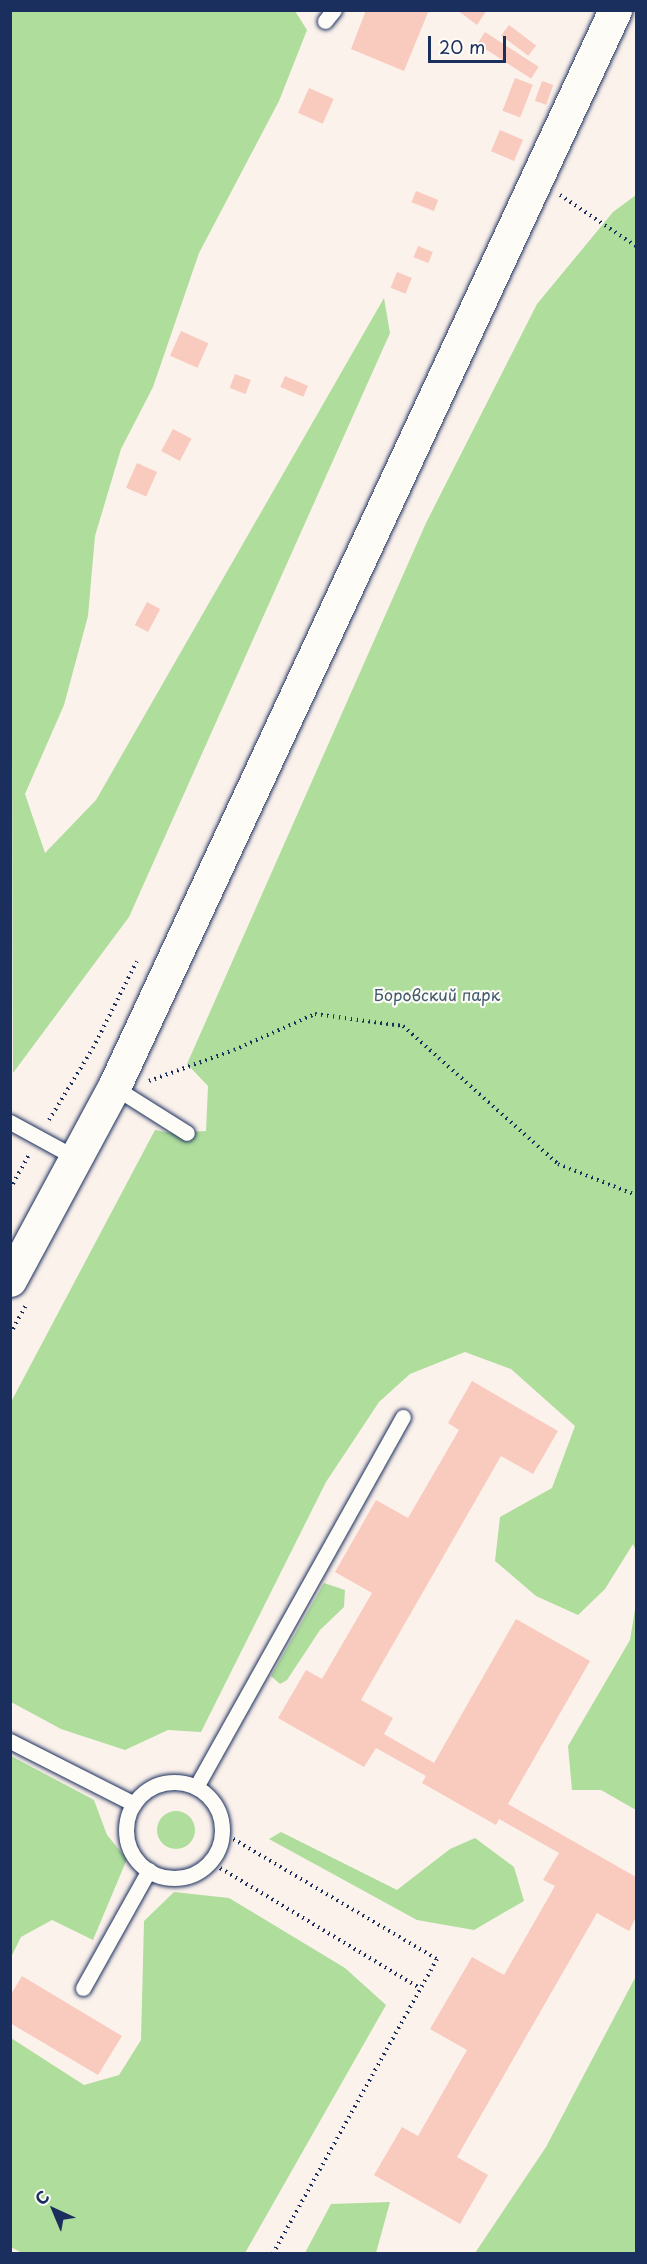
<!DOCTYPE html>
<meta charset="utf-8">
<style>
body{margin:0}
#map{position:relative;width:647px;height:2264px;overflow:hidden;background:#fcf2ec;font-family:"Playpen Sans",sans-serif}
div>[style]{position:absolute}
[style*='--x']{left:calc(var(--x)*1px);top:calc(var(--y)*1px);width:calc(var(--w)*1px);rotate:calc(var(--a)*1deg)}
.green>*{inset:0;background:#aedd9c}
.round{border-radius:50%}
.building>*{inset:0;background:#f9cabe;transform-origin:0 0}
.path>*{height:4px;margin-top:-2px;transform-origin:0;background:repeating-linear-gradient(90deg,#1b2f5e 0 1.5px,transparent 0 6px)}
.roads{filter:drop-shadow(0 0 2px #1b2f5e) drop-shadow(0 0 2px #1b2f5e)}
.lane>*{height:15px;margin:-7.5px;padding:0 7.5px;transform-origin:7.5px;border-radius:7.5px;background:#fdfcf7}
.lane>.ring{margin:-7.5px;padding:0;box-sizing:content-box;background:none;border:15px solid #fdfcf7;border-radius:50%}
.secondary>*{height:33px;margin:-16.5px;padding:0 16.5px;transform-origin:16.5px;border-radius:16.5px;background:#fdfcf7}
span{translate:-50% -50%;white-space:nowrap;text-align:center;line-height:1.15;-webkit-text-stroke:4.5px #fdfcf7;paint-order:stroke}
.park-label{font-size:16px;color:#405a6e}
.frame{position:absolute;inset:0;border:12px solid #1b2f5e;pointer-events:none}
.north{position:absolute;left:24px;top:2180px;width:60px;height:60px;-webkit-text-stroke:4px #fdfcf7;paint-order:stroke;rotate:316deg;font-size:16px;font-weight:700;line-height:24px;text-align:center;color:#1b2f5e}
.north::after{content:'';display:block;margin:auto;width:21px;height:27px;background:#1b2f5e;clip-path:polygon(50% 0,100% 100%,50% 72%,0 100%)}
.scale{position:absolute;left:428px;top:36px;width:78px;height:27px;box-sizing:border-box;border:3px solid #1b2f5e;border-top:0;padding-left:8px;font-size:18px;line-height:21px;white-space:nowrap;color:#1b2f5e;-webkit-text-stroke:4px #fdfcf7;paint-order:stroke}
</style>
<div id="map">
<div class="green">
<div style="clip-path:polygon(10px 11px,295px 11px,307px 30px,279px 101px,199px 253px,153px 387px,121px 449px,95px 536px,88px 616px,64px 705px,25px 794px,45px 853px,96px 800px,384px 298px,390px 333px,129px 917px,13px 1073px)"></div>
<div style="clip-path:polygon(636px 195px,636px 1551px,633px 1544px,605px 1589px,578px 1615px,536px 1596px,495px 1561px,500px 1517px,552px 1488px,575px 1426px,511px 1369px,465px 1352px,410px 1374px,379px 1402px,326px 1482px,201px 1732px,168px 1730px,125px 1750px,61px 1729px,11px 1702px,11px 1402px,155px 1130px,171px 1133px,206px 1131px,208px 1086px,187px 1064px,426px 523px,537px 304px,613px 212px)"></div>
<div style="clip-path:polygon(324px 1583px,345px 1590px,344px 1607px,320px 1630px,287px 1680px,280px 1684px,271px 1676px)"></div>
<div style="clip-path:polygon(636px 1603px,636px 1810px,601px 1790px,572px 1790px,568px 1746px,630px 1640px)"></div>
<div style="clip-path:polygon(11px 1756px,94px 1800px,107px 1835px,127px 1859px,93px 1940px,52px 1920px,21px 1937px,11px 1957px)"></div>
<div class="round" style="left:157px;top:1811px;width:38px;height:38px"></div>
<div style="clip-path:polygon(281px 1832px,397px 1890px,450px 1849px,475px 1838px,514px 1867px,524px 1901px,474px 1930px,417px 1920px,269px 1839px)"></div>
<div style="clip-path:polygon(174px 1892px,229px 1898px,345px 1968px,386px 2005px,245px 2253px,22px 2253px,11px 2247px,11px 2038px,84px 2085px,119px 2075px,141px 2040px,144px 1921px)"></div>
<div style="clip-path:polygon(636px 1976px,636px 2253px,475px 2253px,546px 2147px)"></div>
<div style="clip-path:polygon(390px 2202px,376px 2253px,305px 2253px,331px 2204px)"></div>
</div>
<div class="building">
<div style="clip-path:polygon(366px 10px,429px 10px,404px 71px,351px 49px)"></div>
<div style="clip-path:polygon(457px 10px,487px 10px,477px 25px)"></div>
<div style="left:509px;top:25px;width:34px;height:13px;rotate:37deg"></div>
<div style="left:485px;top:32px;width:64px;height:14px;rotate:33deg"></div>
<div style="left:515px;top:78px;width:19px;height:35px;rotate:21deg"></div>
<div style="left:542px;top:81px;width:12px;height:21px;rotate:20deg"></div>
<div style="left:309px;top:88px;width:27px;height:27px;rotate:24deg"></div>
<div style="left:500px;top:130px;width:25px;height:23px;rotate:23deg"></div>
<div style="left:416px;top:191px;width:24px;height:12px;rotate:22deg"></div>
<div style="left:418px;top:246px;width:16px;height:12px;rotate:22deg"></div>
<div style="left:397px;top:272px;width:16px;height:17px;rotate:22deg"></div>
<div style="left:181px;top:331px;width:30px;height:27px;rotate:24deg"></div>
<div style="left:235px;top:374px;width:17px;height:15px;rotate:21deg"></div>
<div style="left:285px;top:376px;width:25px;height:12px;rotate:23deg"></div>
<div style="left:173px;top:429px;width:21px;height:25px;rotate:28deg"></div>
<div style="left:137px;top:463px;width:22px;height:27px;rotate:24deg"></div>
<div style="left:147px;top:602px;width:15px;height:26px;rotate:28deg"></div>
<div style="clip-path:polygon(472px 1381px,558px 1431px,533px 1474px,501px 1456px,361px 1700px,393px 1718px,384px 1734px,434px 1763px,516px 1619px,590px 1661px,508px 1804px,636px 1877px,636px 1917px,629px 1931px,597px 1913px,457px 2157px,488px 2175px,460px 2224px,374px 2175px,402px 2127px,418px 2136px,467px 2050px,430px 2029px,472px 1957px,504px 1975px,555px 1886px,543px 1880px,559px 1853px,499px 1819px,496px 1825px,422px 1783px,426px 1776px,376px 1748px,364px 1767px,278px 1718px,306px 1670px,322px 1679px,372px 1593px,335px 1572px,376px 1500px,408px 1518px,459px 1430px,448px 1423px)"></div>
<div style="clip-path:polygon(22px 1976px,122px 2036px,98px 2075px,10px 2023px,10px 1996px)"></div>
</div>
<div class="path">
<div style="--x:560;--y:195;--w:92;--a:33.9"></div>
<div style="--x:149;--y:1081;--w:90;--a:-20"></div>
<div style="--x:234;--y:1050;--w:89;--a:-24"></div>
<div style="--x:315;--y:1014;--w:89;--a:7.8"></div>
<div style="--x:403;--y:1026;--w:208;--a:41.7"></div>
<div style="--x:558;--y:1164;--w:84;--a:21.7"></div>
<div style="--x:49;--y:1120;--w:84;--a:-58.6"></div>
<div style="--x:93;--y:1048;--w:97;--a:-63.2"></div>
<div style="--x:10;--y:1189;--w:39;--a:-61"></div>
<div style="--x:10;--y:1334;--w:33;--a:-61"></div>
<div style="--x:223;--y:1833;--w:248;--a:30.5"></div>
<div style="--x:437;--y:1959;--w:338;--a:119.1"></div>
<div style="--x:210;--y:1862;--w:245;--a:31"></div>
</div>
<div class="roads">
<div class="lane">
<div style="--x:325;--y:21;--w:14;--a:-51"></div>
<div style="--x:114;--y:1087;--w:86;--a:32.2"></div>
<div style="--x:10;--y:1122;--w:75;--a:28.6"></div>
<div style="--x:10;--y:1741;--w:139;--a:26.9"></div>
<div class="ring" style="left:126px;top:1782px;width:81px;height:81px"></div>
<div style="--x:196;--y:1787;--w:424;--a:-60.8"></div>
<div style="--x:83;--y:1988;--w:135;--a:-60.8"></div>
</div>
<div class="secondary">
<div style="--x:10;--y:1280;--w:219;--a:-61.7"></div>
<div style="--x:114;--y:1087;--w:1188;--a:-65.05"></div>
</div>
</div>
<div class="park-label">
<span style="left:437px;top:994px">Боровский парк</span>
</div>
<div class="frame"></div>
<div class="north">С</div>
<div class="scale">20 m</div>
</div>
